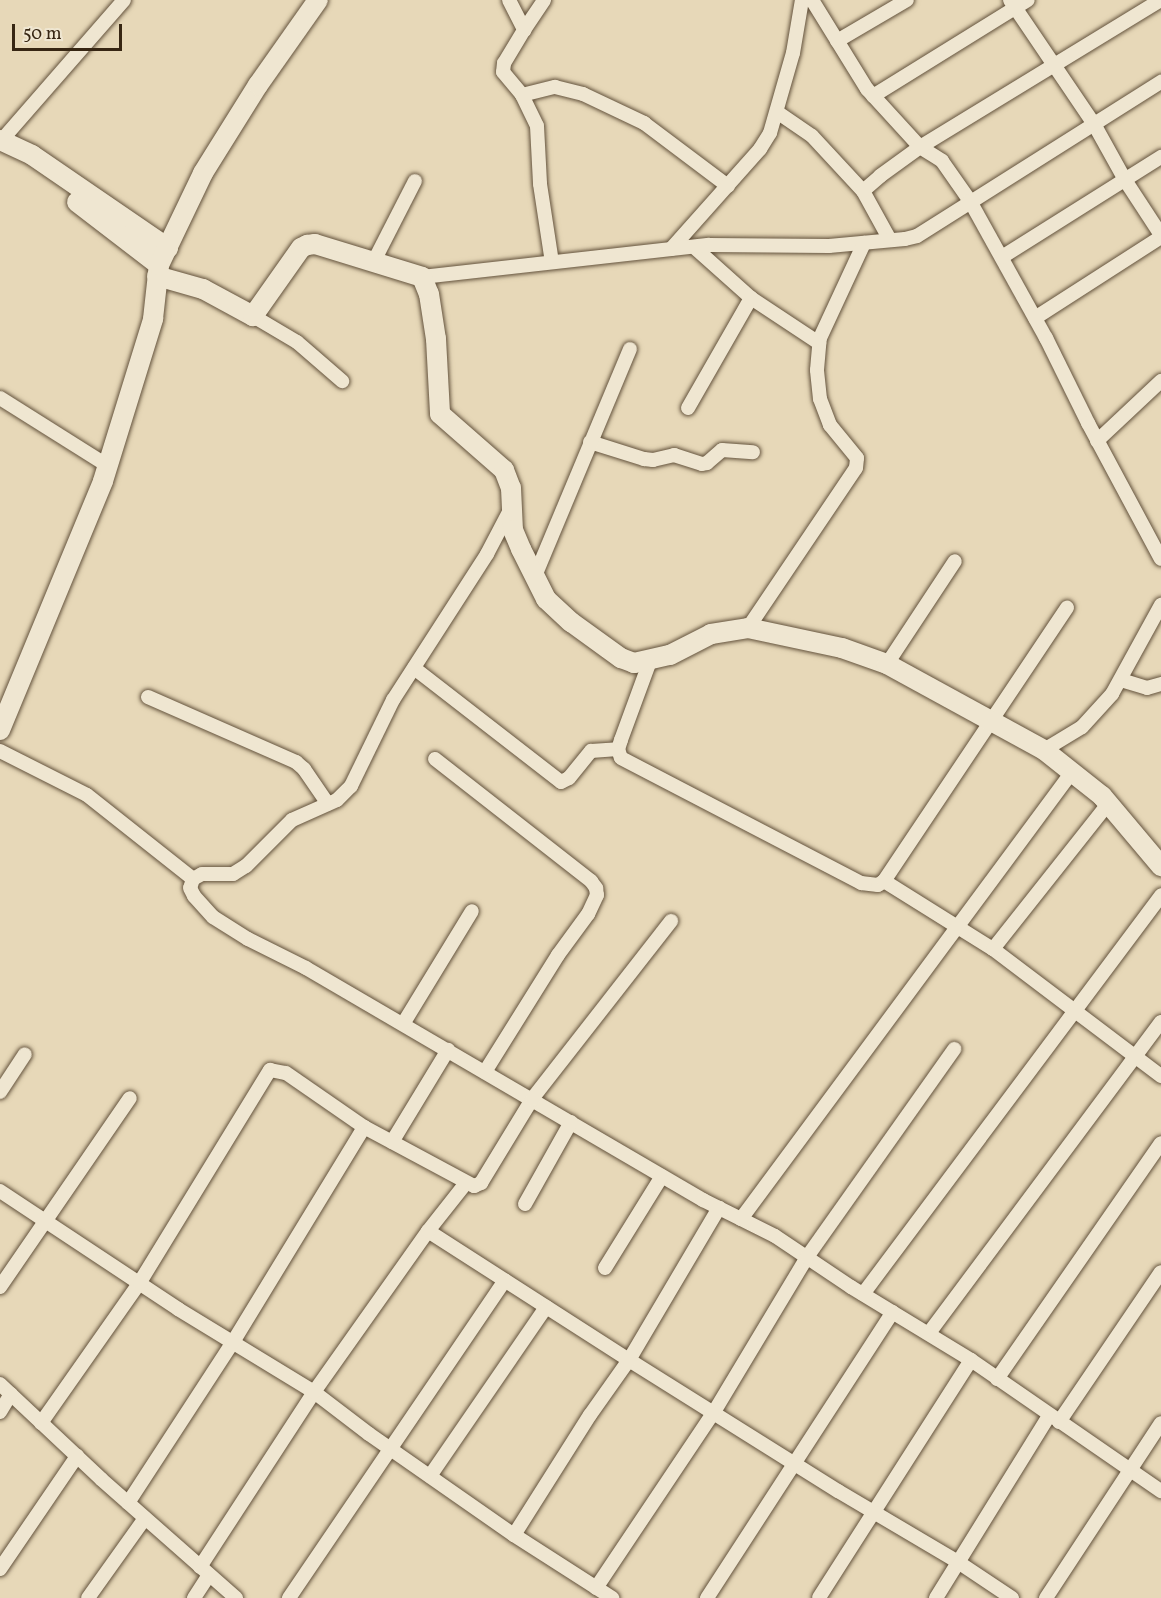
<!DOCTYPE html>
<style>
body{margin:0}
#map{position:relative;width:1161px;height:1598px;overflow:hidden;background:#e7d8b8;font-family:Vollkorn,serif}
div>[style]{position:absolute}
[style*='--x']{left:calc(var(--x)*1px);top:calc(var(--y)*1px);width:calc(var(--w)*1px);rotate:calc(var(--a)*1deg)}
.roads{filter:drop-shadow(0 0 2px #63523c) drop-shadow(0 0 2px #63523c)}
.street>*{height:14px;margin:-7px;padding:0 7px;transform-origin:7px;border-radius:7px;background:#efe6d1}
.secondary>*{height:20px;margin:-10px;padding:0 10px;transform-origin:10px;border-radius:10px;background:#efe6d1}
span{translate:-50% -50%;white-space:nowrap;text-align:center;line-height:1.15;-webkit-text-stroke:5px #efe6d1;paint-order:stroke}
.scale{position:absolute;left:12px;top:24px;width:110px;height:27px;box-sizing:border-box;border:3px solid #372613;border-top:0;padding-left:8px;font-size:18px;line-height:21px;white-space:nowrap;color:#372613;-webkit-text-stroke:4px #efe6d1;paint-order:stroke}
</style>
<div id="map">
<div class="roads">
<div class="street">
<div style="--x:509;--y:0;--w:34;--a:63"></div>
<div style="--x:524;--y:30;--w:39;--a:121"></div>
<div style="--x:504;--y:63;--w:9;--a:96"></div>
<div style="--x:503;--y:72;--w:30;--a:50"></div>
<div style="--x:522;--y:95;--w:34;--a:64"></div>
<div style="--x:537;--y:126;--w:58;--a:87"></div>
<div style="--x:540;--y:184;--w:79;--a:81.3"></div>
<div style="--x:812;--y:0;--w:105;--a:58.3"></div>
<div style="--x:867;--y:89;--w:79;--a:47.6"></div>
<div style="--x:920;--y:147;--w:26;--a:32"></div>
<div style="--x:942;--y:161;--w:49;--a:55"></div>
<div style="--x:970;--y:201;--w:157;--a:61"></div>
<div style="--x:1046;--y:338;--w:95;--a:63.7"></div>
<div style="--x:1088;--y:423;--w:154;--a:61.8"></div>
<div style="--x:1010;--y:0;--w:150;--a:55.9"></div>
<div style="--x:1094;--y:124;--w:64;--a:61"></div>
<div style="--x:1125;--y:180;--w:66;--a:56.8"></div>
<div style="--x:524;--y:30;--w:36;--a:-56"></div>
<div style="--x:837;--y:41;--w:81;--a:-30.4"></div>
<div style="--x:522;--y:95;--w:34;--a:-14"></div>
<div style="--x:555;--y:87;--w:29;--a:14"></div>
<div style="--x:583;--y:94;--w:68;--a:25.4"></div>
<div style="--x:644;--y:123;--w:105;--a:36.9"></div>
<div style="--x:873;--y:96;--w:182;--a:-31.8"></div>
<div style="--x:777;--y:112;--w:42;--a:34.4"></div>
<div style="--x:812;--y:136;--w:75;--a:47.2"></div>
<div style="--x:1;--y:141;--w:187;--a:-48.9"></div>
<div style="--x:890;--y:240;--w:56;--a:-118.9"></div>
<div style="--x:863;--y:191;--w:23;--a:-41"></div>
<div style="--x:880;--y:176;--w:49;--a:-35.9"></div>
<div style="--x:920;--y:147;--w:282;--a:-31.4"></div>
<div style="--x:694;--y:247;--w:76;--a:41.8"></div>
<div style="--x:751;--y:298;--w:82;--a:33.5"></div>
<div style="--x:671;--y:249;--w:134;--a:-48.3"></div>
<div style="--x:760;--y:149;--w:19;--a:-58"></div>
<div style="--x:770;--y:133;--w:83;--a:-74"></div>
<div style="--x:793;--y:53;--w:54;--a:-80.4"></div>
<div style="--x:1002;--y:257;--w:188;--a:-32.2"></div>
<div style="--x:373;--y:263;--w:92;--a:-62.9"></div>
<div style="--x:422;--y:277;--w:289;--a:-6.4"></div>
<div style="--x:709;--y:245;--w:120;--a:0.5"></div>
<div style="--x:829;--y:246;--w:76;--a:-5.3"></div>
<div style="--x:905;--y:239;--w:12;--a:-14"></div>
<div style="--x:917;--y:236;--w:289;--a:-32.3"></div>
<div style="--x:253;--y:316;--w:51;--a:30.6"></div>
<div style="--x:297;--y:342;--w:60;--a:40.9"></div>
<div style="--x:1035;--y:318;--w:150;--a:-32.7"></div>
<div style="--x:0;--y:398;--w:128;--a:32.2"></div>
<div style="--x:688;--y:408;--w:127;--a:-60.2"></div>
<div style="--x:1097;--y:441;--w:88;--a:-43.2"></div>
<div style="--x:590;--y:442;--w:57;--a:17.5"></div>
<div style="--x:644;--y:459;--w:9;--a:6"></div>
<div style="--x:653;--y:460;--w:22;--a:-13"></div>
<div style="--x:674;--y:455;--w:29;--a:18"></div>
<div style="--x:702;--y:464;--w:5;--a:-11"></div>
<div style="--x:707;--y:463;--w:20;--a:-41"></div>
<div style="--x:722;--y:450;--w:31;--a:4"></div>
<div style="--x:535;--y:576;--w:246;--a:-67.3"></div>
<div style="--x:748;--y:628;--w:193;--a:-56"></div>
<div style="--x:856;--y:468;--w:10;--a:-84"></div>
<div style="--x:857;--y:458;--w:43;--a:-129.3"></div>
<div style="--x:830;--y:425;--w:28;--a:-111"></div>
<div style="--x:820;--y:399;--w:29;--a:-96"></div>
<div style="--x:817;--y:370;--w:32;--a:-85"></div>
<div style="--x:820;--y:338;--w:105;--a:-65.1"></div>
<div style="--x:650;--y:661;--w:84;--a:110.2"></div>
<div style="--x:621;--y:740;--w:9;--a:108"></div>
<div style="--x:618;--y:749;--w:9;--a:72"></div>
<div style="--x:621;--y:758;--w:271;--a:27.5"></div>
<div style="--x:861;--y:883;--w:17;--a:7"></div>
<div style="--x:878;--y:885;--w:7;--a:-34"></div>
<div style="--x:884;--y:881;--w:329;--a:-56.2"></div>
<div style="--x:887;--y:664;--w:123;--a:-56.6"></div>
<div style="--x:414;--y:668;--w:186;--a:37.8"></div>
<div style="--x:561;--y:782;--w:9;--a:-27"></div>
<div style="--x:569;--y:778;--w:35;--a:-51"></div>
<div style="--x:591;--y:751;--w:27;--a:-4"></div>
<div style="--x:1121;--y:680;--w:27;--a:17"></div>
<div style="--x:1147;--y:688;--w:15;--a:-16"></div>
<div style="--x:148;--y:697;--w:162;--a:23.7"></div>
<div style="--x:296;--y:762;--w:11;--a:41"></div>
<div style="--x:304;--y:769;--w:42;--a:55.6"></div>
<div style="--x:1044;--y:750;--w:44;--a:-31.2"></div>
<div style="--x:1082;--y:727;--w:45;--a:-47.7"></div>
<div style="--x:1112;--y:694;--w:102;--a:-61.2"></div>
<div style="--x:0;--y:751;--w:97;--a:26.8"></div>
<div style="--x:87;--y:795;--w:135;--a:38.4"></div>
<div style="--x:193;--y:879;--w:9;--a:108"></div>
<div style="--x:190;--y:888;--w:9;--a:63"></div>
<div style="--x:194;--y:896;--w:28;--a:48"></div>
<div style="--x:213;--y:917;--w:41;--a:32.2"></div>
<div style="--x:248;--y:939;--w:65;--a:26.6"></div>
<div style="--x:306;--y:968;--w:460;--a:30.3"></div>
<div style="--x:703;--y:1200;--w:80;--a:26.6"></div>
<div style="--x:775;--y:1236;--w:92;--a:33.9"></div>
<div style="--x:851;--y:1287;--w:140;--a:31.3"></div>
<div style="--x:971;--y:1360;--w:282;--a:122.6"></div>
<div style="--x:435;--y:759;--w:198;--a:38"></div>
<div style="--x:591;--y:881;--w:9;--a:54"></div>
<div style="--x:596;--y:888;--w:7;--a:82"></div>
<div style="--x:597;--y:895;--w:21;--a:115"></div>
<div style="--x:588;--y:914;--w:51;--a:126.2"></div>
<div style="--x:558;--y:955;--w:138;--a:122"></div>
<div style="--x:193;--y:879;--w:10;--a:-29"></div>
<div style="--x:202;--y:874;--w:31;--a:0"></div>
<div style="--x:233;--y:874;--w:15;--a:-32"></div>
<div style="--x:246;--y:866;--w:65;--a:-45"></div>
<div style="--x:292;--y:820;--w:49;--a:-24"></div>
<div style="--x:337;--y:800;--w:20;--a:-45"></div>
<div style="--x:351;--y:786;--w:96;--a:-64"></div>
<div style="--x:393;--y:700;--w:174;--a:-57.2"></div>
<div style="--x:487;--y:554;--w:52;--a:-62.4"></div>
<div style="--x:884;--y:881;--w:128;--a:32"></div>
<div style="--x:993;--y:949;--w:211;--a:37.1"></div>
<div style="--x:993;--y:949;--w:185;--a:-51.6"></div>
<div style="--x:403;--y:1024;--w:132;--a:-58.6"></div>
<div style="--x:0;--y:1092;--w:45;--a:-56.7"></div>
<div style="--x:392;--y:1142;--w:108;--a:-58.7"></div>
<div style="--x:0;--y:1191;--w:214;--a:33.5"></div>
<div style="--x:178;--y:1309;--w:159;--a:31.4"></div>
<div style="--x:314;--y:1392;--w:69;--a:37.4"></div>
<div style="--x:369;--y:1434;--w:177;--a:34.9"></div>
<div style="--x:514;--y:1535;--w:142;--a:-57.7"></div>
<div style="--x:590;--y:1415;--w:67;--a:-54.7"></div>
<div style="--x:629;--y:1360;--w:247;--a:32.1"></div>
<div style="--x:838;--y:1491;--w:139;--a:30.6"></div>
<div style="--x:958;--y:1562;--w:65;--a:33.7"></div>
<div style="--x:525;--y:1204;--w:94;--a:-60.7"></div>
<div style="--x:741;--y:1219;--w:556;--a:-53.48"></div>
<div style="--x:428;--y:1231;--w:239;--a:32.7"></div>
<div style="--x:629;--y:1360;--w:177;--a:-59.4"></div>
<div style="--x:605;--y:1268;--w:108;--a:-58.2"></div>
<div style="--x:0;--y:1287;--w:229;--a:-55.5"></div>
<div style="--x:863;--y:1294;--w:498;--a:-53.2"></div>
<div style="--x:929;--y:1333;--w:388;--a:-53.3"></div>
<div style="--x:971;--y:1360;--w:231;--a:34.6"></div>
<div style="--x:997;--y:1379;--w:287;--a:-55.2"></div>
<div style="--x:0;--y:1384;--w:139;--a:43.2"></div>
<div style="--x:101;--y:1479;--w:180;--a:41.4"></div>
<div style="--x:0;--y:1412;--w:21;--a:-59"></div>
<div style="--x:1059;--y:1422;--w:181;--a:-55.8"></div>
<div style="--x:41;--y:1423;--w:172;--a:-54.9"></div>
<div style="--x:140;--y:1282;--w:249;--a:-58.5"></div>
<div style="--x:270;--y:1070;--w:16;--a:11"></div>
<div style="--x:286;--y:1073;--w:95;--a:34.7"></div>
<div style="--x:364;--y:1127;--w:125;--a:28.2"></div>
<div style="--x:474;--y:1186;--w:8;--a:-23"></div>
<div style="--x:481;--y:1183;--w:98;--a:-58.7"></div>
<div style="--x:532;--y:1099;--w:226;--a:-52"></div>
<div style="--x:430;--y:1476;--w:205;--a:-55.5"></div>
<div style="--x:128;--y:1503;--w:192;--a:-56.9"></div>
<div style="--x:233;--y:1342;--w:252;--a:-58.6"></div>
<div style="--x:514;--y:1535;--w:117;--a:32.7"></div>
<div style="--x:200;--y:1567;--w:209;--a:-56.9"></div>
<div style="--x:314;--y:1392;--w:197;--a:-54.7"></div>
<div style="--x:428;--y:1231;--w:61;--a:-51.6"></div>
<div style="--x:0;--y:1569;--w:137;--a:-55.7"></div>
<div style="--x:596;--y:1588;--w:212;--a:-56.2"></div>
<div style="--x:714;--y:1412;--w:181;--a:-59"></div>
<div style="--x:807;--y:1257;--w:255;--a:-54.7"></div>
<div style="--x:88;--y:1598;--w:98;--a:-54.5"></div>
<div style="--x:194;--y:1598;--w:27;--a:-57"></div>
<div style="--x:289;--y:1598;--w:384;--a:-55.8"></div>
<div style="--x:707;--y:1598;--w:341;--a:-57"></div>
<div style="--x:936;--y:1598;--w:214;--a:-58.2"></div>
<div style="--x:1046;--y:1598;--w:209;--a:-56.7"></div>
</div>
<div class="secondary">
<div style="--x:0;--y:140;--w:35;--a:25"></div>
<div style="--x:32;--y:155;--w:165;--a:34.4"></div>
<div style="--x:77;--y:202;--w:103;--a:37.5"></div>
<div style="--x:157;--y:276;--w:48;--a:15.8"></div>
<div style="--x:203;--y:289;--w:57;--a:28.4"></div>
<div style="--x:253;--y:316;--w:83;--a:-54.8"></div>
<div style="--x:301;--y:248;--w:7;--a:-27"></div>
<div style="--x:307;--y:245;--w:8;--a:-7"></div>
<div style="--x:315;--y:244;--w:112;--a:17.1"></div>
<div style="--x:422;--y:277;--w:18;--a:68"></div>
<div style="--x:429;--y:294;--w:46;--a:81.2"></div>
<div style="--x:436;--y:339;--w:75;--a:86.9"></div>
<div style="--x:440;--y:414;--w:85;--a:41.2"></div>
<div style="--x:504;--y:470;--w:19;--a:69"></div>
<div style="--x:511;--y:488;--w:42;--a:87.3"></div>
<div style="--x:513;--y:530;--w:21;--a:67"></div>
<div style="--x:521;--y:549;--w:56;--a:63.4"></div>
<div style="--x:546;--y:599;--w:34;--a:43"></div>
<div style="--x:571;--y:622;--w:62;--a:35.8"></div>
<div style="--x:621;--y:658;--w:14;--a:21"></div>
<div style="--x:634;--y:663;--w:37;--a:-13"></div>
<div style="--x:670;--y:655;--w:46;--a:-27.1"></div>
<div style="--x:711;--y:634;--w:37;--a:-9"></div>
<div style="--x:748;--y:628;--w:96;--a:12"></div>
<div style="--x:842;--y:648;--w:48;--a:19.6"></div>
<div style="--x:887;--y:664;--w:179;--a:28.7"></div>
<div style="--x:1044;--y:750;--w:74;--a:38.4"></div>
<div style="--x:1102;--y:796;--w:92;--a:49.9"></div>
<div style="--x:0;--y:730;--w:269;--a:-67.5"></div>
<div style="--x:103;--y:481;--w:170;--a:-72.8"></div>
<div style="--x:153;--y:319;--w:54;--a:-83.7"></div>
<div style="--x:159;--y:265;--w:102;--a:-64.4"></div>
<div style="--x:203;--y:173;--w:104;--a:-58"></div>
<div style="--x:258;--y:85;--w:104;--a:-54.8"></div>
</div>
</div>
<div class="scale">50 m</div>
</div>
